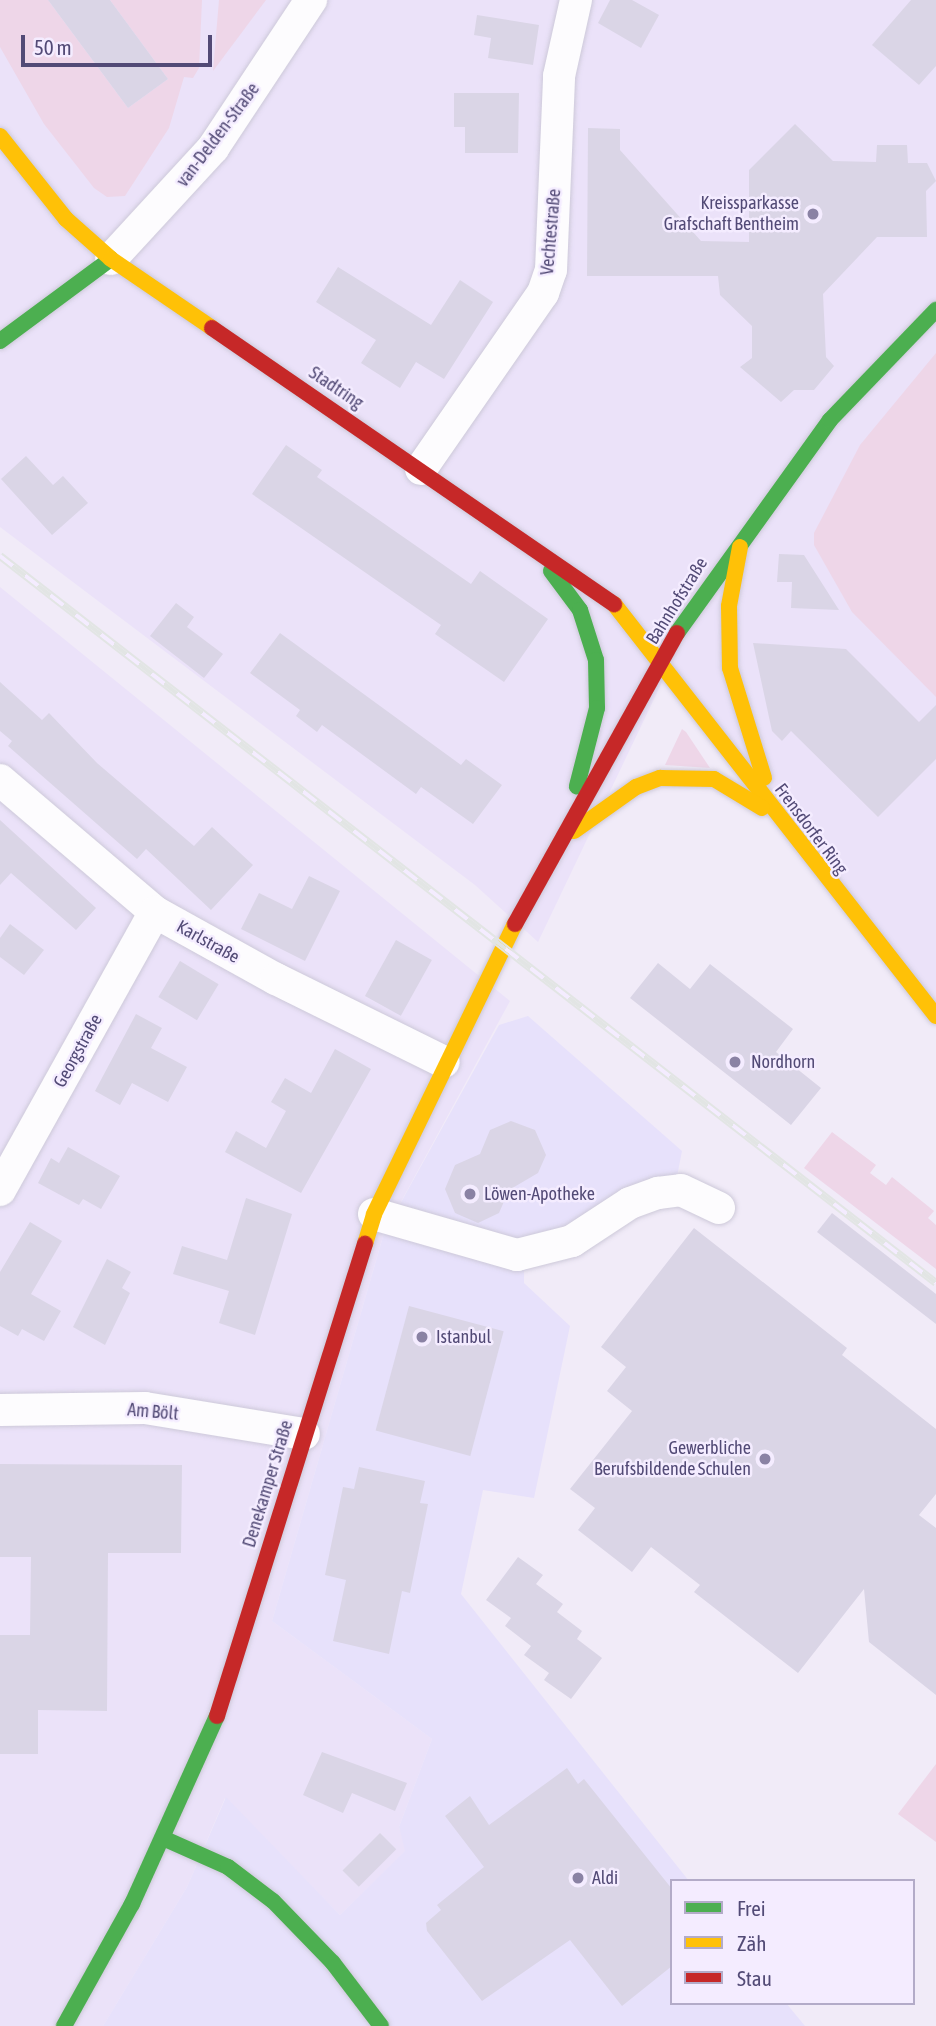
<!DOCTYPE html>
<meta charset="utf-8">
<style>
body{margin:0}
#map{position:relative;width:936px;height:2026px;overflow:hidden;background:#f1ebf8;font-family:"Asap Condensed",sans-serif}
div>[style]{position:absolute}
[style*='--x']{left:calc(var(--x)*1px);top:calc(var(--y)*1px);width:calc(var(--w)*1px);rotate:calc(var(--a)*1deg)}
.residential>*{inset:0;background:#ebe2f9}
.commercial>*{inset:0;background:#e7e1fb}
.green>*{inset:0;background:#eed6e8}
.building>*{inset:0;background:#dad5e6;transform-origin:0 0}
.roads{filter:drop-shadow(0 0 2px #cdc9d9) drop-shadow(0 0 2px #cdc9d9)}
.street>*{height:32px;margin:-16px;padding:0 16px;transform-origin:16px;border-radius:16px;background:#fdfcfe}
.fast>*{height:16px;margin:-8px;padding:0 8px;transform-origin:8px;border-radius:8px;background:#4caf50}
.slow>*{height:16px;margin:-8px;padding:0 8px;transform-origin:8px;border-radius:8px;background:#ffc107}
.jam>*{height:16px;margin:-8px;padding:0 8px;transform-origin:8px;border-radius:8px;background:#c62828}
.rail>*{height:8px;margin-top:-4px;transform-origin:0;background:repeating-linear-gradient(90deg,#f4ecff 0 16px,#e2e5e4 0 32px);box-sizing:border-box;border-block:2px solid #e2e5e4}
.dots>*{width:19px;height:19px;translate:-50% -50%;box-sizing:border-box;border:4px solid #f4ecff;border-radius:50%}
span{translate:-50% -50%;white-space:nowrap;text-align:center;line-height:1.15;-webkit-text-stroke:5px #f4ecff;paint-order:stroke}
.street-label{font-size:18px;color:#524a76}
.poi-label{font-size:18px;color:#524a76}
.right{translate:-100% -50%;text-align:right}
.left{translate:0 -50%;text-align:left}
.legend{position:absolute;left:670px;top:1879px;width:245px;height:126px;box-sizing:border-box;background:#f4ecff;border:2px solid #b3abc8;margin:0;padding:9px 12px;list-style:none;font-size:21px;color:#524a76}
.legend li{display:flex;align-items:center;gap:14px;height:35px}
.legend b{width:35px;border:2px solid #b3abc8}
.scale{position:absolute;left:21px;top:35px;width:191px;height:32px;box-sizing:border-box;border:4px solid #524a76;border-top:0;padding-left:9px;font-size:21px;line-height:24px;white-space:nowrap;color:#524a76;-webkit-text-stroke:5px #f4ecff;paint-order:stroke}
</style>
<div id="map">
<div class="residential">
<div style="clip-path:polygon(0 0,936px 0,936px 1004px,665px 676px,538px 942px,475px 885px,0 527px)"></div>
<div style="clip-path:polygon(0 587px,510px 1001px,384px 1233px,272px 1621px,432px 1739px,399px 1827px,406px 1851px,340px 1915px,225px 1798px,187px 1887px,103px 2026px,0 2026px)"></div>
</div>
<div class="commercial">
<div style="clip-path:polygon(528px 1016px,682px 1151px,673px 1197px,524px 1271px,524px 1283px,570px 1326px,534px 1498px,483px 1490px,461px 1594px,689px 1881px,672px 1881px,672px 2003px,786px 2003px,805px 2026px,103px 2026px,187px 1887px,226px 1797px,340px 1915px,405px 1851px,399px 1827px,432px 1739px,272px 1621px,384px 1233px,499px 1025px)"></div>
</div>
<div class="green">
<div style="clip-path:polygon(0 0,48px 0,128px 108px,168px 79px,110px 0,202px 0,199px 68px,193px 78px,184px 77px,169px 128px,125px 196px,107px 197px,94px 188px,44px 124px,0 47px)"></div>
<div style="clip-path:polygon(219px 0,266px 0,213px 71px)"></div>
<div style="clip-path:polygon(936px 353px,936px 697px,852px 612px,814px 545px,814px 533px,860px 445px)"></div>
<div style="clip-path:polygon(682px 729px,686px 732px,710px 768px,665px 765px)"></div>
<div style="clip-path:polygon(832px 1132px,876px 1165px,870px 1173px,886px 1185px,892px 1177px,934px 1211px,928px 1218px,936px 1225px,936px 1269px,804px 1168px)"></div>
<div style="clip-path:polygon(936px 1764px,936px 1842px,898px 1814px)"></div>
</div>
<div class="building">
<div style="clip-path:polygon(48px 0,110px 0,168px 79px,128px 108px)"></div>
<div style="clip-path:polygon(610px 0,632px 0,659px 15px,641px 48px,598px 23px)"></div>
<div style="clip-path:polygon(911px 0,936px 0,936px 66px,919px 85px,872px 45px)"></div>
<div style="clip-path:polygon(477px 15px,539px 25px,533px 65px,488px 58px,491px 38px,474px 35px)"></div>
<div style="clip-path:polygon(454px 93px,519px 93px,518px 153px,465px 153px,465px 127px,454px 127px)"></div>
<div style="clip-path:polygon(795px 124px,833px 161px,876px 162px,877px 145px,907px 145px,908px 163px,927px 163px,936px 181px,926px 191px,927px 237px,877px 237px,823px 294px,826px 357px,834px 366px,814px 390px,794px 390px,781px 402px,740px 367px,752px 358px,752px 326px,720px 295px,718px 276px,587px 276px,588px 128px,620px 129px,620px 150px,701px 241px,749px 242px,749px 170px)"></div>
<div style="clip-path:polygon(338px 267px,431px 325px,460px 280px,493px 302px,444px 379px,416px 362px,400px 388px,361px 363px,376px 340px,316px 302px)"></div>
<div style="clip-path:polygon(286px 445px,322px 470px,317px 477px,471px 584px,480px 571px,548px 619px,504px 682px,435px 634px,441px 625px,252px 494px)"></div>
<div style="clip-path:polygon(26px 456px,53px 485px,63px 476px,88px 503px,52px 535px,1px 479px)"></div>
<div style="clip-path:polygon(779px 554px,804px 555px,839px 610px,791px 608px,792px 582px,777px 582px)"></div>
<div style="clip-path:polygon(176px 603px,194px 617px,187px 627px,223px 654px,204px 678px,150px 636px)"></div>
<div style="clip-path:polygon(280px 633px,461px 765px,466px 759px,502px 785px,473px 824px,421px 787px,416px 794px,322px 725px,317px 732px,296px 716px,300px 710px,250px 673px)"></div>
<div style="clip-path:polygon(753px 643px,846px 649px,919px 722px,936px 705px,936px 759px,878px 817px,791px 731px,782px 741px,772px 731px)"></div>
<div style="clip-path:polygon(0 682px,42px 720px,49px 713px,97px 763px,194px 846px,212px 827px,253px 865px,211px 910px,146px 849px,137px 859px,8px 746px,12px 741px,0 731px)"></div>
<div style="clip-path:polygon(0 820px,96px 908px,76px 930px,11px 873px,0 885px)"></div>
<div style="clip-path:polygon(309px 876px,340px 891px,305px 961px,241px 929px,259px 893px,292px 909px)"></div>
<div style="clip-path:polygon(10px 924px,44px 950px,24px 975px,0 957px,0 938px)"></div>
<div style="left:396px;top:940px;width:41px;height:64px;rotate:29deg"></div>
<div style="left:180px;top:961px;width:45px;height:42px;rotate:31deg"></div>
<div style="clip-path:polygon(658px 963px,690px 989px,710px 964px,793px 1029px,776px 1052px,821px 1088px,791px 1125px,630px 998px)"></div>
<div style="clip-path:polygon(136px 1014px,162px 1028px,151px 1048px,187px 1067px,168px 1102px,132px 1083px,120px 1105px,95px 1091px)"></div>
<div style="clip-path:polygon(335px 1049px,371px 1069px,301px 1193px,225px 1152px,236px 1131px,266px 1148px,286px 1111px,271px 1102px,285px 1078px,311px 1093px)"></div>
<div style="clip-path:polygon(511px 1121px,535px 1130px,546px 1155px,538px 1173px,509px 1190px,499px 1213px,478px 1223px,455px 1213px,445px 1189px,455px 1165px,480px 1154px,490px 1130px)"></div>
<div style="clip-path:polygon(68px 1147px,120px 1176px,101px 1209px,83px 1199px,79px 1205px,38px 1183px,51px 1158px,59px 1163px)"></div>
<div style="clip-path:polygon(246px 1198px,292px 1214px,255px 1335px,219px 1323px,229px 1291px,173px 1274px,182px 1246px,227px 1260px)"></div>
<div style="clip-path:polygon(832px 1213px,936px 1294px,936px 1324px,817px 1232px)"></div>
<div style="clip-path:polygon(30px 1222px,62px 1241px,31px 1294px,61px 1311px,44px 1341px,22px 1329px,18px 1336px,0 1326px,0 1272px)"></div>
<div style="clip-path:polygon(694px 1228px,847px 1348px,842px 1355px,936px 1429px,936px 1494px,919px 1515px,936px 1528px,936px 1695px,869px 1642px,864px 1589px,798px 1673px,694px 1592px,700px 1585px,651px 1547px,632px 1572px,578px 1530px,595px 1508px,570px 1489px,632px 1411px,607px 1391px,626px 1367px,601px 1347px)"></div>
<div style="clip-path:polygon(107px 1259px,131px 1272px,122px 1288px,130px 1293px,105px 1345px,73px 1327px)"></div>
<div style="left:409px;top:1306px;width:98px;height:129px;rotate:15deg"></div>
<div style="clip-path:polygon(0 1464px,182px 1465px,181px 1553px,108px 1553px,107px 1711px,38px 1710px,38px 1754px,0 1754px,0 1635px,30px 1635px,31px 1557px,0 1557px)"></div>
<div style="clip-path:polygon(359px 1467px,425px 1481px,420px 1503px,428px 1504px,410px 1593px,402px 1591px,389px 1654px,333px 1641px,346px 1580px,325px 1575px,343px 1487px,354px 1489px)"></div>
<div style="clip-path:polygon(518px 1557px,543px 1575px,536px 1584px,563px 1604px,557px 1612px,582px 1631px,577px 1639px,602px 1658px,571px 1699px,544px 1680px,549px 1673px,524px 1655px,531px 1646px,505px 1626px,511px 1618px,486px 1600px)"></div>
<div style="clip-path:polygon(322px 1752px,407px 1783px,395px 1811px,352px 1793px,343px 1813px,303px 1795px)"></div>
<div style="clip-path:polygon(567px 1768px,578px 1784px,584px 1779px,672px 1889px,672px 1966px,622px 2006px,570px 1940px,482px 2001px,427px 1931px,426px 1923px,441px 1910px,437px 1905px,484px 1867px,445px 1816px,470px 1796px,489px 1825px)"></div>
<div style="left:380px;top:1833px;width:23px;height:53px;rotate:45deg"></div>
</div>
<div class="roads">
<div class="street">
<div style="--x:111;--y:259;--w:151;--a:-47.4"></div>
<div style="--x:213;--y:148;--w:178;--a:-56.5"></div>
<div style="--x:421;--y:469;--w:214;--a:-55.3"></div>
<div style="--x:543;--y:293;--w:24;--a:-71"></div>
<div style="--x:551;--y:270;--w:194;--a:-87.6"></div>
<div style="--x:559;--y:76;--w:78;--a:-77.4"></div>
<div style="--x:0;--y:780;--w:204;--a:40.4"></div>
<div style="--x:155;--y:912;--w:138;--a:29"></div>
<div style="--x:276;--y:979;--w:187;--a:26.3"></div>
<div style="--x:0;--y:1190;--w:318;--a:-60.9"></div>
<div style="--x:374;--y:1214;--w:149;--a:16"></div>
<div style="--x:517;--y:1255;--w:57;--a:-14.3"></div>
<div style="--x:572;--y:1241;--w:69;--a:-33.2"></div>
<div style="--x:630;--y:1203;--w:30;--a:-20"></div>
<div style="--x:658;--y:1193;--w:23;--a:-7"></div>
<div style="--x:681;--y:1190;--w:42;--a:25.3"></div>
<div style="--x:0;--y:1410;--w:145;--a:-0.8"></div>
<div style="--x:145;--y:1408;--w:161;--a:9.3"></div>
</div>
<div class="fast">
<div style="--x:0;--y:341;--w:138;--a:-36.5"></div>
<div style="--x:551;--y:571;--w:49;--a:53.4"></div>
<div style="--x:580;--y:610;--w:52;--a:72.3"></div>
<div style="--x:596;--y:660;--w:48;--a:88.8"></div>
<div style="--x:597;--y:708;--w:81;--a:104.4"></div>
<div style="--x:677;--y:633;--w:262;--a:-54.3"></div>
<div style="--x:830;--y:420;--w:153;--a:-46.1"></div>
<div style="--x:165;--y:1839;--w:69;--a:24"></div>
<div style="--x:228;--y:1867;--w:56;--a:37.1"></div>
<div style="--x:273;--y:1901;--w:86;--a:45.9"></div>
<div style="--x:333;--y:1963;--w:79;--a:52.7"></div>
<div style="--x:64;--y:2026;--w:140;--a:-60.9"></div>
<div style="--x:132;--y:1904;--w:206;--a:-65.7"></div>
</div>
<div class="slow">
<div style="--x:0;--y:136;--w:106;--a:51.5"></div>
<div style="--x:66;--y:219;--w:60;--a:41.6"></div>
<div style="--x:111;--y:259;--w:122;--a:34.3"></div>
<div style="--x:740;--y:547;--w:60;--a:100.6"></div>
<div style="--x:729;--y:606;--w:62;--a:89.1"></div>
<div style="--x:730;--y:668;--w:115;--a:72.8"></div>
<div style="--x:614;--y:604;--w:523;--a:51.99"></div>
<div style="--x:574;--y:831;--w:76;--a:-35.4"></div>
<div style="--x:636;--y:787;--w:26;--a:-21"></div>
<div style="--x:660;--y:778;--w:54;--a:1.1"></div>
<div style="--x:714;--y:779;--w:56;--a:31.1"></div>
<div style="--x:365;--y:1244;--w:31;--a:-73"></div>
<div style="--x:374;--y:1214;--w:322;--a:-64.1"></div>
</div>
<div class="jam">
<div style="--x:212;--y:328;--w:488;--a:34.5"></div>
<div style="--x:515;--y:924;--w:333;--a:-60.9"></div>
<div style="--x:217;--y:1716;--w:495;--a:-72.6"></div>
</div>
</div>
<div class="rail">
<div style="--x:0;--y:556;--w:1185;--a:37.84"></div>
</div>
<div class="dots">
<div style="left:813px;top:214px;background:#8a82a4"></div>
<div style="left:735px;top:1062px;background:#8a82a4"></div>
<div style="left:470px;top:1194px;background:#8a82a4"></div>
<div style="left:422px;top:1337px;background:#8a82a4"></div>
<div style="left:765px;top:1459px;background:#8a82a4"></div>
<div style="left:578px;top:1878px;background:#8a82a4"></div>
</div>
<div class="street-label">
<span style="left:218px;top:135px;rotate:-53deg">van-Delden-Straße</span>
<span style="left:551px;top:232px;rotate:-85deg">Vechtestraße</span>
<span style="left:336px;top:388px;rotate:34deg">Stadtring</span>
<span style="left:677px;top:601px;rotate:-58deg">Bahnhofstraße</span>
<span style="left:811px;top:829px;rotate:53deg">Frensdorfer Ring</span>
<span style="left:208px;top:942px;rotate:29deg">Karlstraße</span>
<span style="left:78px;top:1051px;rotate:-61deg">Georgstraße</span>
<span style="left:153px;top:1412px;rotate:5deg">Am Bölt</span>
<span style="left:268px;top:1484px;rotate:-73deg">Denekamper Straße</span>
</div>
<div class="poi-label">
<span class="right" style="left:799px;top:214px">Kreissparkasse<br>Grafschaft Bentheim</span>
<span class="left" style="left:751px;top:1062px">Nordhorn</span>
<span class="left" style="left:484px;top:1194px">Löwen-Apotheke</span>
<span class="left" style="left:436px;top:1337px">Istanbul</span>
<span class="right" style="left:751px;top:1459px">Gewerbliche<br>Berufsbildende Schulen</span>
<span class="left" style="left:592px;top:1878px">Aldi</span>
</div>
<ul class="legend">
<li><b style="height:9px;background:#4caf50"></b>Frei</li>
<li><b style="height:9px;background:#ffc107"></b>Zäh</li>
<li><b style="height:9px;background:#c62828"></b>Stau</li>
</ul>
<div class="scale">50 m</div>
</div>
